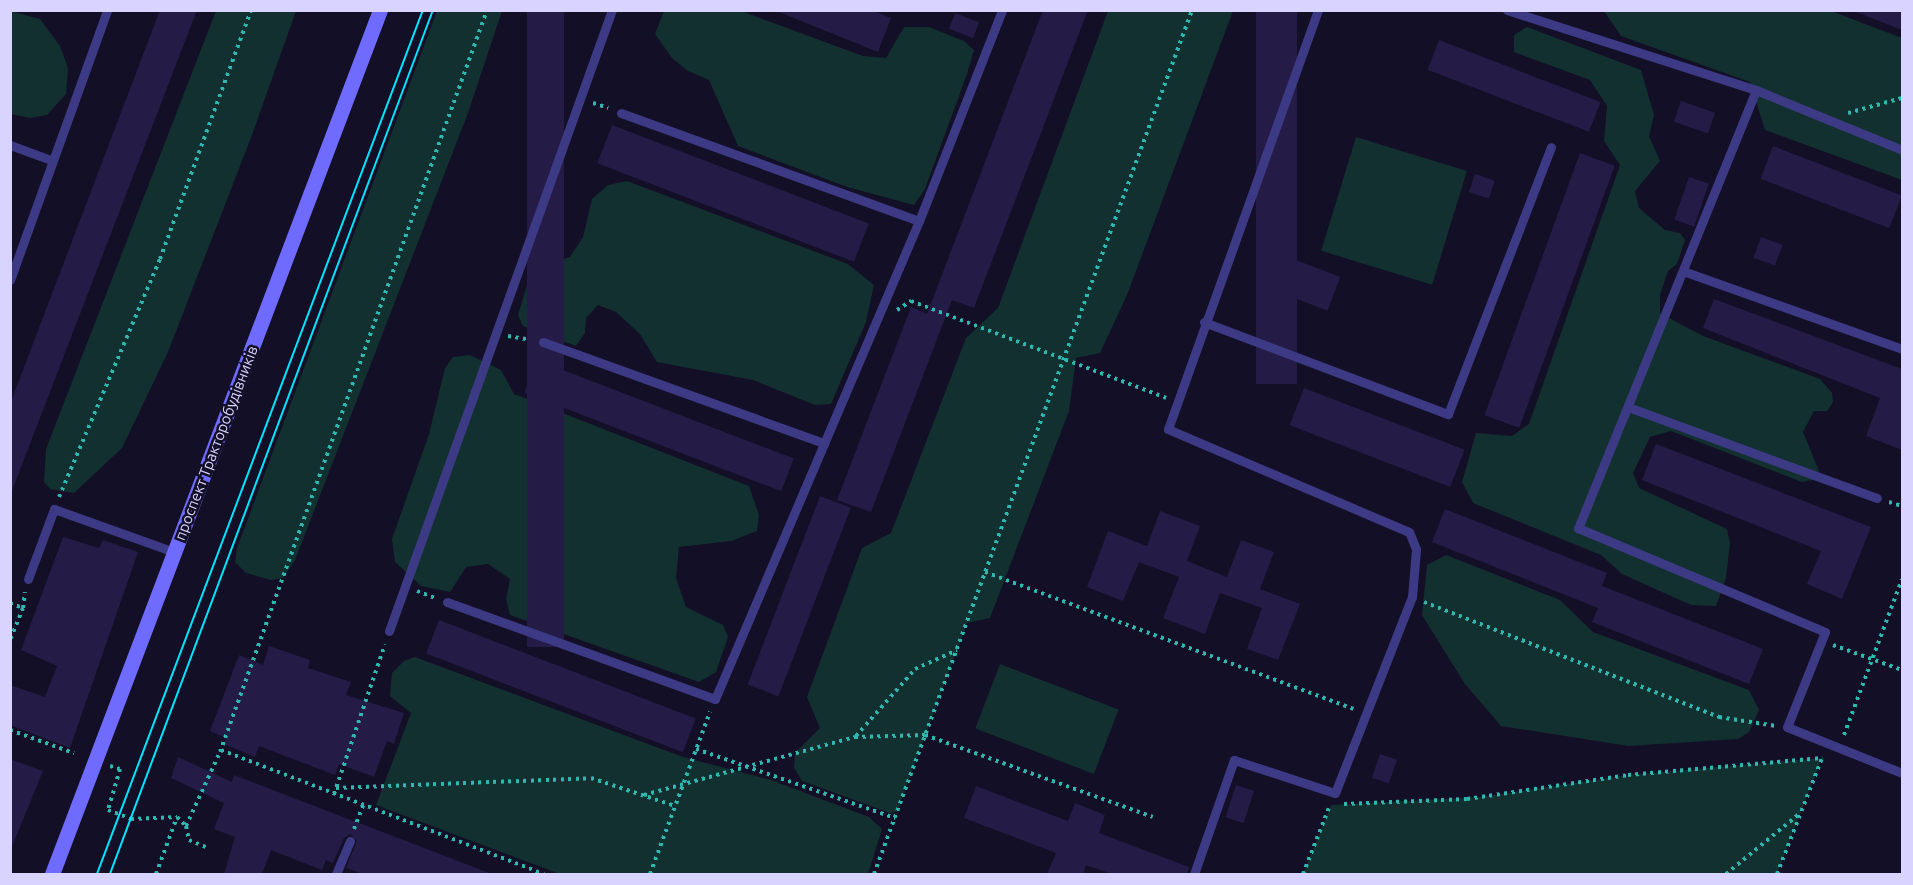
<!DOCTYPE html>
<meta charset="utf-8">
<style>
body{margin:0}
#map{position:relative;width:1913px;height:885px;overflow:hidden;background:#130f26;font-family:Ubuntu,sans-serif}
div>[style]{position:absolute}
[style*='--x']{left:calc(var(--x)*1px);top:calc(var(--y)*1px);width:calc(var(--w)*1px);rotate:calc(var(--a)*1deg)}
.green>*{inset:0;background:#12302f;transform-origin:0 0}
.building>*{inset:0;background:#241b47;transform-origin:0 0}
.path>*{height:4px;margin-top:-2px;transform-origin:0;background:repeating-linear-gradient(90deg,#2fb8b0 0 3px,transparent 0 7.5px)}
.lane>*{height:9px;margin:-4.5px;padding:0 4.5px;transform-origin:4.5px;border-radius:4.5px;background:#3d3a85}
.secondary>*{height:15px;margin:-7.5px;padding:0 7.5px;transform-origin:7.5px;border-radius:7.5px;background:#6f6bff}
.tram>*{height:1.5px;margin:-0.75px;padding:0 0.75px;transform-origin:0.75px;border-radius:0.75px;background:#00e5ff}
span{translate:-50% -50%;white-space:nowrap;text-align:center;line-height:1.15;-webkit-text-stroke:5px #130f26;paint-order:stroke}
.street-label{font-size:15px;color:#d9d4ff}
.frame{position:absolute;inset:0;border:12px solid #d9d4ff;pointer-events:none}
</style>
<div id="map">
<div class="green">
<div style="clip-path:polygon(10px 11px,40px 19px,60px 46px,68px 68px,66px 94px,47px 115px,30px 118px,11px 114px)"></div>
<div style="clip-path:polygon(216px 11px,296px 11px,252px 135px,168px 352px,122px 448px,74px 493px,50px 489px,44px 482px,46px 449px)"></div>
<div style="clip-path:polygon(437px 11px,502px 11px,468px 113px,295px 560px,283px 578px,271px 580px,246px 573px,235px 562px,237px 548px)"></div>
<div style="clip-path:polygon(664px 11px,741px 11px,863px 56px,886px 58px,904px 27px,929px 27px,964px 41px,974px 50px,966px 77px,925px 189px,914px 205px,847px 187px,738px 146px,709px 80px,688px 71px,672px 58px,655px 34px)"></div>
<div style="clip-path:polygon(1108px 11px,1233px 11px,1127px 295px,1100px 353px,1076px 358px,1069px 411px,990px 618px,967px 623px,897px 812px,890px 813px,802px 781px,794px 768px,795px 753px,820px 728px,807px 697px,862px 548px,891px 533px,966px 338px,998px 308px)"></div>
<div style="clip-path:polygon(1604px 11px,1831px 11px,1902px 38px,1902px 180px,1765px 130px,1750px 82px,1621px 36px)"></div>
<div style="clip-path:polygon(1527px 27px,1641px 70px,1654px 115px,1649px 136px,1660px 161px,1635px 191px,1639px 208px,1665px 230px,1680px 233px,1685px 240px,1677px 264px,1668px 271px,1660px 295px,1660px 313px,1703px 336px,1820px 379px,1832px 393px,1833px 402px,1827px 411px,1814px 411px,1803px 432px,1819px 471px,1812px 480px,1802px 482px,1671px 431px,1650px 437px,1633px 473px,1639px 488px,1727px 529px,1730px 543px,1726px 578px,1716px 606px,1691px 605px,1622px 574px,1601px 555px,1473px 503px,1462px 482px,1476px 433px,1512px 436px,1529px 424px,1620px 165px,1604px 141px,1607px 106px,1590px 80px,1514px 52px,1514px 35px)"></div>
<div style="left:1356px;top:137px;width:116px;height:119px;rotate:17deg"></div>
<div style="clip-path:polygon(627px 181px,848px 264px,874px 285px,866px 322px,831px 404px,815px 405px,753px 380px,657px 362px,640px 334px,616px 312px,598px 305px,586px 318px,585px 333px,576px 346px,523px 326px,518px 315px,532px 269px,570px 257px,583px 237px,592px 199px,608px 185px)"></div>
<div style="clip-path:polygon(470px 355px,501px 370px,514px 394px,749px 486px,759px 515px,757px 531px,731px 541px,679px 547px,676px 578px,686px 607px,723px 625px,728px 637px,716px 672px,699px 682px,510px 615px,506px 599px,510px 579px,488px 564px,466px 567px,450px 592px,421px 586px,395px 562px,392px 539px,429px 434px,445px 368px,453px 357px)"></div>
<div style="clip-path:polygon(1446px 555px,1560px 600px,1593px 632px,1749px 690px,1759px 710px,1749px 732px,1738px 739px,1628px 746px,1501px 726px,1465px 684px,1422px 615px,1427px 565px)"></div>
<div style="clip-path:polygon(415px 657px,683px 757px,771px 780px,869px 817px,882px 829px,868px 874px,560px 874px,376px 805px,411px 713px,390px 696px,392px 673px,404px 661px)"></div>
<div style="left:1000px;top:664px;width:127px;height:69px;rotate:21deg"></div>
<div style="clip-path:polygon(1822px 758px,1777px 874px,1303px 874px,1331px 805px,1481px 797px,1628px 775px)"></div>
</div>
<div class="building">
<div style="clip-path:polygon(160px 10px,197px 10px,10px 496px,10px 404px)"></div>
<div style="left:527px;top:10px;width:37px;height:637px"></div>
<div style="clip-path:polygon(774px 10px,870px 10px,891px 18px,878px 52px)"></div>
<div style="clip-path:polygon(1043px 10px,1088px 10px,974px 308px,952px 300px,871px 512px,837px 500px,911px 307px,927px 314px)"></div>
<div style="left:1256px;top:10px;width:41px;height:374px"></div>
<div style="clip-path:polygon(1856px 10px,1902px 10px,1902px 30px,1856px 12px)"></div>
<div style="left:955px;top:13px;width:26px;height:17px;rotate:21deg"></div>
<div style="left:1439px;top:40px;width:173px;height:32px;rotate:21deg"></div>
<div style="left:1681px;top:101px;width:36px;height:22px;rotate:19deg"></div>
<div style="left:612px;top:125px;width:275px;height:41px;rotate:21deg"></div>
<div style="left:1773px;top:146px;width:138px;height:35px;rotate:21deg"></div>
<div style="left:1580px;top:153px;width:37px;height:279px;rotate:20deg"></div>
<div style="left:1475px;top:174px;width:21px;height:19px;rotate:19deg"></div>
<div style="left:1689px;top:177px;width:21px;height:45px;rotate:19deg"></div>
<div style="left:1761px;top:237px;width:23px;height:22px;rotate:20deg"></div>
<div style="left:1288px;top:257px;width:56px;height:36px;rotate:21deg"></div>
<div style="clip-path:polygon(1714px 299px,1902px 369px,1902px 450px,1866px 436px,1880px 398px,1703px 328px)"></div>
<div style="left:537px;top:360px;width:275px;height:35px;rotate:21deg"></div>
<div style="left:1304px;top:388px;width:172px;height:40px;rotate:21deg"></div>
<div style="clip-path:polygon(1656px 444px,1871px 527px,1842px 599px,1807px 584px,1821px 551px,1642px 480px)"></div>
<div style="left:820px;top:496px;width:33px;height:202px;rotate:21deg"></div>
<div style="clip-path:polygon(1445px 509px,1607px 573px,1602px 586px,1763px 649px,1749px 684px,1592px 622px,1598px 608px,1432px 542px)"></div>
<div style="clip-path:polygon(1160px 511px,1200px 526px,1187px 561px,1227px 577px,1241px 540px,1274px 552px,1260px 589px,1300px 604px,1278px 660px,1247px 649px,1262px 608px,1220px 593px,1205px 634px,1163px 618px,1179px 577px,1139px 562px,1123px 601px,1087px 587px,1108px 531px,1147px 546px)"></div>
<div style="clip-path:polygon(63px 537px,99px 548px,103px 540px,138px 552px,70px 748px,10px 725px,10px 685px,45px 697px,57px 666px,21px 650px)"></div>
<div style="left:439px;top:620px;width:275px;height:36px;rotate:21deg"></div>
<div style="clip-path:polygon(269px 646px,310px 660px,308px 668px,351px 682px,346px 695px,404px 713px,394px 744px,387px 741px,374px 777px,339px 764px,335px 775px,259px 746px,255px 757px,224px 744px,226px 738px,210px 731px,239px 655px,263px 665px)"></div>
<div style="left:1380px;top:754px;width:18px;height:25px;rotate:19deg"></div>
<div style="clip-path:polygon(178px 757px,232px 782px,234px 775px,492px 874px,363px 874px,346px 868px,357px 841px,350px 834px,344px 838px,333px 863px,326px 860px,322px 870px,271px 850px,262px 874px,224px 874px,235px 837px,214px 829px,224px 803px,171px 778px)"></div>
<div style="clip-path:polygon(10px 759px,43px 771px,11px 849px,10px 849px)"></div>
<div style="left:1236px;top:785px;width:19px;height:34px;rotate:18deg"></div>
<div style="clip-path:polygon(976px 786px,1068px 821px,1075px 803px,1105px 815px,1099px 833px,1189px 867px,1187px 874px,1112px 874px,1086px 865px,1083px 874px,1047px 874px,1056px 853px,964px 818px)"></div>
</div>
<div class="path">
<div style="--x:593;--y:103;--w:16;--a:18"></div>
<div style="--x:1848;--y:113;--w:56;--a:-15.5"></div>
<div style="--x:897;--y:310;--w:17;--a:-33"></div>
<div style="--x:911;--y:301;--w:273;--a:20.8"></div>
<div style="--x:508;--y:336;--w:22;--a:10"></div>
<div style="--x:59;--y:497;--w:259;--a:-67"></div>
<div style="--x:160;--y:259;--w:265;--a:-69.9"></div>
<div style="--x:1889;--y:502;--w:14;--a:17"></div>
<div style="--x:985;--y:572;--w:393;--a:20.4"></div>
<div style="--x:417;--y:591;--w:19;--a:21"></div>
<div style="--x:1424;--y:602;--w:317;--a:21.3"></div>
<div style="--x:1719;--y:717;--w:58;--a:9"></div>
<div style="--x:10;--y:603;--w:14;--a:21"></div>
<div style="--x:23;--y:608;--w:35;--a:112"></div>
<div style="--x:23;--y:608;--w:16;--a:-83"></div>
<div style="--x:1833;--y:645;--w:73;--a:19.9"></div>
<div style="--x:10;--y:730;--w:68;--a:19.8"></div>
<div style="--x:1844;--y:735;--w:166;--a:-69.6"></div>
<div style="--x:856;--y:736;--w:89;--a:-48.6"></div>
<div style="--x:915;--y:669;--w:46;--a:-24.3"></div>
<div style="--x:696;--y:749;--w:211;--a:19.1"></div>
<div style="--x:220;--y:752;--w:789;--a:-70.21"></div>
<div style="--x:110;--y:766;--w:10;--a:17"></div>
<div style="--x:120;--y:769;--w:43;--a:106.3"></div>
<div style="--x:108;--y:810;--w:25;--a:21"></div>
<div style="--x:131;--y:819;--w:46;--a:-2.5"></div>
<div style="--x:177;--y:817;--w:13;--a:45"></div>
<div style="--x:186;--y:826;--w:14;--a:78"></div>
<div style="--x:189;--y:840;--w:21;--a:23"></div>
<div style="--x:336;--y:788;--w:255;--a:-2.2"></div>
<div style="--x:591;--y:778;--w:89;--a:18.4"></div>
<div style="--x:334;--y:794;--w:158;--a:-71.2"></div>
<div style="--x:644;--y:795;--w:219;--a:-15.4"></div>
<div style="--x:855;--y:737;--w:70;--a:-1.6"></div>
<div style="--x:925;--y:735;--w:242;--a:19.8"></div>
<div style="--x:1344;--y:804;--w:123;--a:-2.3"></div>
<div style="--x:1467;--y:799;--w:163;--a:-8.5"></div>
<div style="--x:1628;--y:775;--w:195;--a:-5"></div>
<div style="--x:186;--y:826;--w:84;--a:-65.3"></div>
<div style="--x:221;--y:750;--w:346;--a:21"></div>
<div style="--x:354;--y:829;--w:26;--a:-69"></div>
<div style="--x:156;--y:874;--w:61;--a:-69.8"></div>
<div style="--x:650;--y:874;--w:173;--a:-69.7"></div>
<div style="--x:874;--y:874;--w:921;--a:-69.79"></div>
<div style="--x:1303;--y:874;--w:74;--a:-68.6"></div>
<div style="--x:1726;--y:874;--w:94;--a:-39.4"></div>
<div style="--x:1777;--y:874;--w:124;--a:-68.8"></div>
</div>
<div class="lane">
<div style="--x:1507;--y:10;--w:262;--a:17.8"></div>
<div style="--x:1756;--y:90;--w:158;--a:22.3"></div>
<div style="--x:1756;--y:90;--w:473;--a:112.1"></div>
<div style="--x:1578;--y:528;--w:268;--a:22.8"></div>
<div style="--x:1825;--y:632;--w:102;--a:111.8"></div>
<div style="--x:1787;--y:727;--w:124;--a:21.8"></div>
<div style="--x:621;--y:113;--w:317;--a:19.9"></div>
<div style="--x:10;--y:145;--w:44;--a:20.1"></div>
<div style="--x:1683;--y:271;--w:232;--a:19.6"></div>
<div style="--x:10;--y:280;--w:287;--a:-70.2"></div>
<div style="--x:1204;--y:322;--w:261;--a:20.7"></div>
<div style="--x:1448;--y:414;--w:286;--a:-68.9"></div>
<div style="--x:543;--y:342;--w:299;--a:19.8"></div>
<div style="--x:1628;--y:407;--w:265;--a:20.1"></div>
<div style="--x:28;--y:579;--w:75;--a:-69.6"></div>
<div style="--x:54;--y:509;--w:127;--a:19.7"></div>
<div style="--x:447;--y:602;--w:285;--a:19.9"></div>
<div style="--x:715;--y:699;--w:520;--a:-66.89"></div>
<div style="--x:919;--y:221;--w:227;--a:-68.5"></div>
<div style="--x:389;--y:631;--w:660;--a:-70.25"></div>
<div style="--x:336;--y:874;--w:36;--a:-67"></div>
<div style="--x:1194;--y:874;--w:121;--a:-70.7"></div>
<div style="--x:1234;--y:760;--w:106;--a:18.1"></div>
<div style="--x:1335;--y:793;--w:211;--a:-68.6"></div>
<div style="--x:1412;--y:597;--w:48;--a:-85.2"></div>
<div style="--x:1416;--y:549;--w:18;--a:-112"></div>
<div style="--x:1409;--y:532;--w:262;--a:-156.9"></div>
<div style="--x:1168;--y:429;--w:445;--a:-70.3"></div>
</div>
<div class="secondary">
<div style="--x:52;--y:874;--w:924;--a:-69.21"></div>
</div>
<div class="tram">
<div style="--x:97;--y:874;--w:923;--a:-69.33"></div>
<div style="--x:110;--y:874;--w:922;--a:-69.5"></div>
</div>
<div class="street-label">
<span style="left:216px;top:443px;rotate:-69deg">проспект Тракторобудівників</span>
</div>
<div class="frame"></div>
</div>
